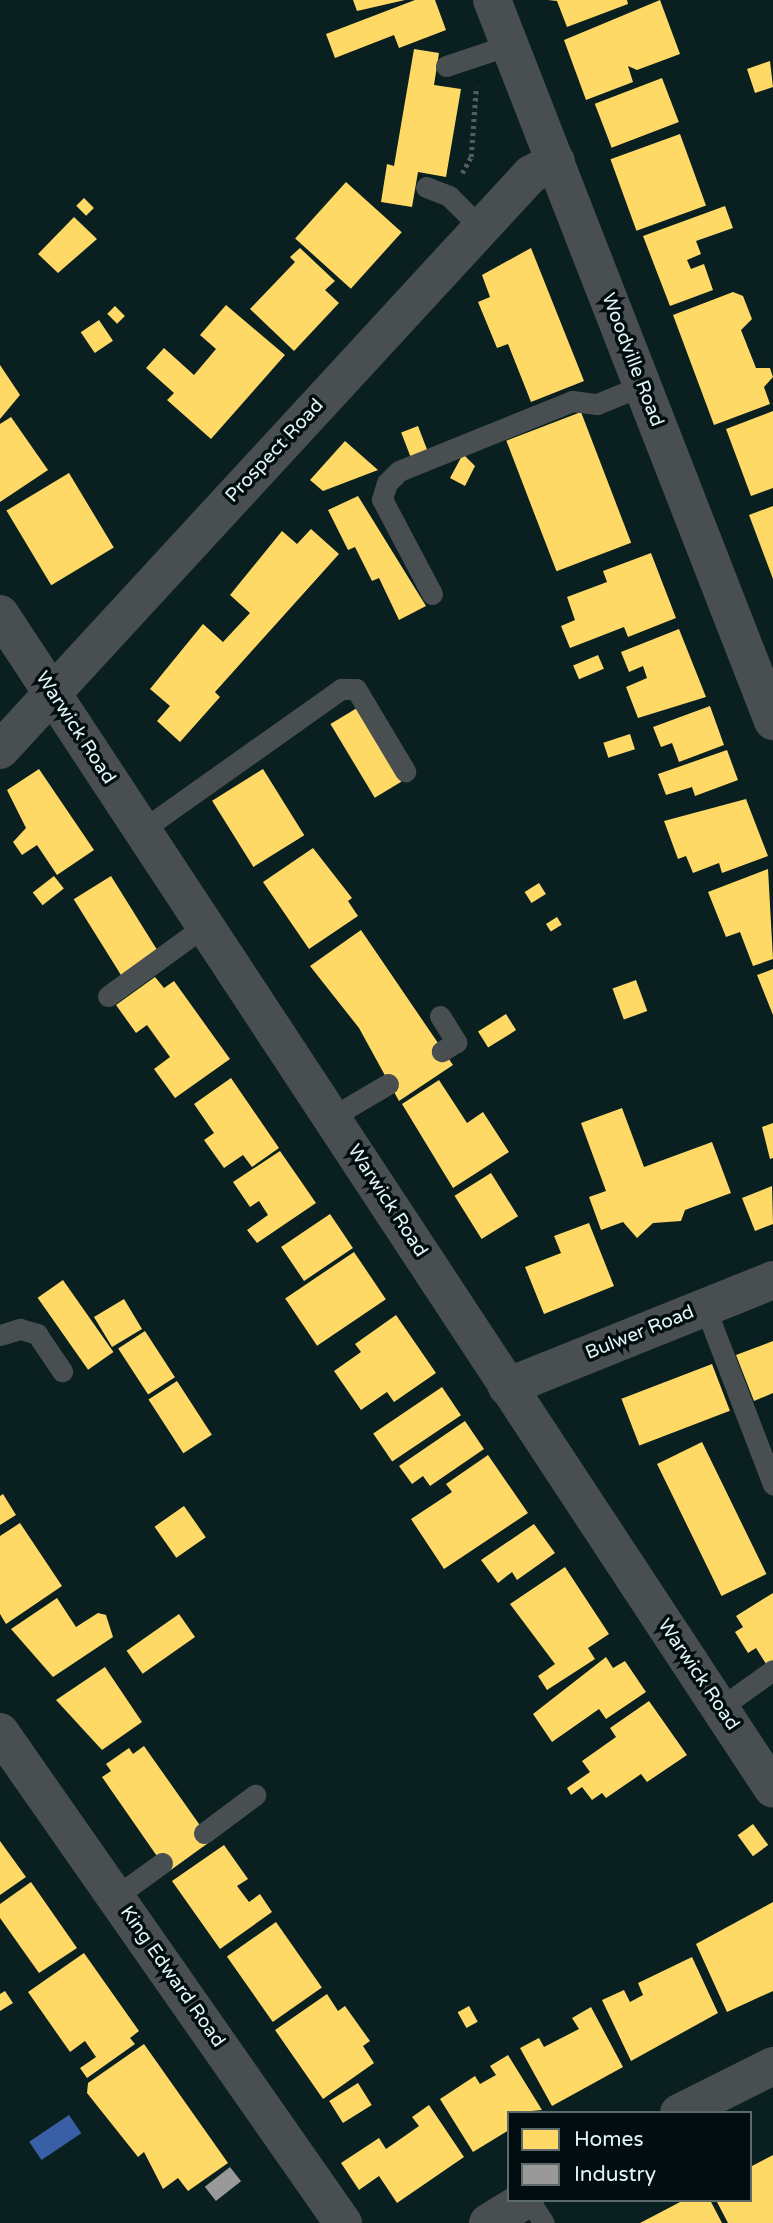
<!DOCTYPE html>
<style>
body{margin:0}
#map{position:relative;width:773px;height:2223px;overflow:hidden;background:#0a1f20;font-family:"Varela Round",sans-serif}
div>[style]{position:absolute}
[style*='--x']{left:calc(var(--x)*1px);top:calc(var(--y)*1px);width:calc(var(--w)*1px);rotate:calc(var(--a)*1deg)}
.water>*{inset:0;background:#3960a6;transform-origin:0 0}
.homes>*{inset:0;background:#ffd966;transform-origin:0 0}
.industry>*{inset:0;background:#999;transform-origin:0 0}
.path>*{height:4.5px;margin-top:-2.25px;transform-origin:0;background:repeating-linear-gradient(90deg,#535c5e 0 3.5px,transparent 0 7px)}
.service>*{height:21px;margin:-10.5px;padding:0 10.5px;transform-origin:10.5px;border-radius:10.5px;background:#494f51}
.minor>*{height:38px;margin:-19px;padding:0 19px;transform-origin:19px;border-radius:19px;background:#494f51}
span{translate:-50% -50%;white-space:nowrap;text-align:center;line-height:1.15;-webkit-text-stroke:7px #020d0f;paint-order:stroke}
.street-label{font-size:19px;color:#e2f6f7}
.legend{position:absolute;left:507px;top:2111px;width:245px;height:91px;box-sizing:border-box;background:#020d0f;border:2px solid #5c6a6c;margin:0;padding:9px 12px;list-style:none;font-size:21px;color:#e2f6f7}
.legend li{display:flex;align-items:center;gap:14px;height:35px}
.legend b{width:35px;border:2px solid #5c6a6c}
</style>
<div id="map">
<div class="water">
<div style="left:69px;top:2115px;width:22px;height:48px;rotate:56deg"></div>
</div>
<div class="homes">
<div style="clip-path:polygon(353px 0,405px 0,357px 11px)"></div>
<div style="clip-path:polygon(415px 0,435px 0,446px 30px,399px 48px,394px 35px,335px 58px,326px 34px)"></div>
<div style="clip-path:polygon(548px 0,627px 0,628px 4px,567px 27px,557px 1px)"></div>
<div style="clip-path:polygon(660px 0,680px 54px,637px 70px,628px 66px,633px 82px,586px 100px,564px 40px)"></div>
<div style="clip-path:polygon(414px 49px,439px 53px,434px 85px,461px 89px,446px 177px,418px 172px,412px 207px,381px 202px,387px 164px,394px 166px)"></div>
<div style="clip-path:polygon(770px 61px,773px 87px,755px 93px,747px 69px)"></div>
<div style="left:662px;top:78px;width:47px;height:72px;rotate:69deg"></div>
<div style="left:680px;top:134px;width:76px;height:74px;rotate:70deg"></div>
<div style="left:346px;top:182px;width:75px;height:76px;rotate:42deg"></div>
<div style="left:84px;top:198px;width:14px;height:11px;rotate:45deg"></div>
<div style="clip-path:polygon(725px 206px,733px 228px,696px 241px,701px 254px,687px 260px,691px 269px,704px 264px,713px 290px,670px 306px,643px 236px)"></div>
<div style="clip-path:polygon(74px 217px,97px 239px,58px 273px,38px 254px)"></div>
<div style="clip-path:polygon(300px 248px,335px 281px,325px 290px,339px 303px,294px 351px,250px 309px,295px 262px,290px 257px)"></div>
<div style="clip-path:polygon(531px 248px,584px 381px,531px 402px,508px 344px,497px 348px,478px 302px,490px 297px,482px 275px)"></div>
<div style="clip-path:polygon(733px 292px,743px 296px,752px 319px,741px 330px,756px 368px,770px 368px,773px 377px,764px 387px,770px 404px,714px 425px,673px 315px)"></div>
<div style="clip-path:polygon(226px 305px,285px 355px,211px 439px,167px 400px,174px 393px,146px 368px,164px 348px,194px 375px,216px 349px,200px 335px)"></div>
<div style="left:115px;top:306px;width:14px;height:11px;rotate:45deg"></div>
<div style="left:99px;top:320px;width:25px;height:22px;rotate:56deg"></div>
<div style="clip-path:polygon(0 365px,20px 395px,0 419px)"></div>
<div style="clip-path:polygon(773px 411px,773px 488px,751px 496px,726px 429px)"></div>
<div style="left:581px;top:412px;width:140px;height:80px;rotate:69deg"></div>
<div style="clip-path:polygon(11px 417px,48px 470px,0 502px,0 424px)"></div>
<div style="left:418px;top:426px;width:26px;height:18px;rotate:69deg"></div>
<div style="clip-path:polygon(345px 441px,378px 470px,323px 491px,310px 480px)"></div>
<div style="clip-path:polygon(463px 454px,475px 466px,465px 486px,450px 478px)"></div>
<div style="left:69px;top:473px;width:87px;height:73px;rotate:59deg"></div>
<div style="clip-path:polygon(358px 496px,426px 606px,399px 620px,379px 578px,372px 581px,355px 547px,348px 550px,328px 510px)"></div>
<div style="clip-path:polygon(773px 506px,773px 579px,749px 515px)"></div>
<div style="clip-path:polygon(311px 529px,339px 554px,215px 692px,220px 697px,180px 742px,157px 721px,170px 706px,150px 689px,203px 624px,223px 642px,250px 613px,230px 595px,282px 531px,297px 544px)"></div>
<div style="clip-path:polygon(651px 553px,676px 618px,628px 637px,624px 627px,570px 648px,561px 626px,575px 620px,567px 597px,607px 582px,603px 571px)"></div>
<div style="clip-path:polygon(679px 629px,706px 697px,638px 718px,626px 687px,647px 678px,643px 666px,629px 672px,621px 652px)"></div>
<div style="left:598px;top:655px;width:15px;height:27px;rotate:67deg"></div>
<div style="clip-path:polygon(710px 706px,724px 745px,679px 762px,672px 743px,661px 747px,653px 727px)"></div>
<div style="left:357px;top:708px;width:86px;height:31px;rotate:59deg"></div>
<div style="left:630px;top:734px;width:16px;height:28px;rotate:72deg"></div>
<div style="clip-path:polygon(727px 750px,738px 780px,695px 796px,692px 787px,666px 795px,658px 774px)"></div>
<div style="clip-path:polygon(39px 769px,94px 850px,57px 875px,37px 845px,22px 855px,13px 842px,26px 828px,7px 790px)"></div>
<div style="left:263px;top:769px;width:78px;height:60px;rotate:58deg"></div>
<div style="clip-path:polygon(746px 799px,768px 856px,722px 873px,719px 863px,693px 873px,686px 856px,678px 859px,664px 821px)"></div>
<div style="clip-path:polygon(313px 848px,352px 898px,348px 901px,358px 916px,309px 949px,263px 882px)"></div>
<div style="clip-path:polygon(768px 869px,773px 959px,753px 966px,740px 932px,726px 937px,708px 892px)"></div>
<div style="left:54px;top:876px;width:16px;height:27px;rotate:52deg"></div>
<div style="left:111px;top:876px;width:91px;height:44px;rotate:58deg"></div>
<div style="left:539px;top:883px;width:13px;height:17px;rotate:58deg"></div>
<div style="left:557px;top:917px;width:9px;height:13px;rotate:58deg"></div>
<div style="clip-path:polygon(361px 930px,453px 1065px,399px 1101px,359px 1028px,310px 966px)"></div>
<div style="clip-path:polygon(773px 969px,773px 1015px,757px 975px)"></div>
<div style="clip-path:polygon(155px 977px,164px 988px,174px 981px,230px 1059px,175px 1098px,154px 1069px,170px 1057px,147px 1025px,136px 1033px,116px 1005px)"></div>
<div style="left:636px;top:980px;width:33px;height:25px;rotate:70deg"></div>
<div style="left:506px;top:1014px;width:19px;height:33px;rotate:58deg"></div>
<div style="clip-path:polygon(231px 1078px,279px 1148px,252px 1167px,243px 1155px,224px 1168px,204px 1140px,214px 1133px,194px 1104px)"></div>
<div style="clip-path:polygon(439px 1080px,467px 1123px,483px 1112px,509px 1152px,453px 1188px,402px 1104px)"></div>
<div style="clip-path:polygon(622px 1108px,644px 1167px,712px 1142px,731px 1193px,685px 1210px,681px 1221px,653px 1223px,637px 1238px,623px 1222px,601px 1230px,589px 1197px,606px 1191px,581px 1123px)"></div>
<div style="clip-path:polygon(773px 1123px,773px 1158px,770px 1159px,762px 1127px)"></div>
<div style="clip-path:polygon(280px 1151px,316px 1203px,257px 1243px,247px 1230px,268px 1215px,259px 1201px,250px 1207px,233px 1182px)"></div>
<div style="left:491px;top:1173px;width:51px;height:43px;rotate:58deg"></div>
<div style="clip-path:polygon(772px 1186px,773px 1224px,755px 1231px,742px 1198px)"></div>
<div style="left:330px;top:1214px;width:41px;height:59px;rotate:56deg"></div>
<div style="clip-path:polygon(589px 1223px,614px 1286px,544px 1314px,525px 1267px,561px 1253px,554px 1236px)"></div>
<div style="left:354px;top:1252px;width:57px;height:83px;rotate:56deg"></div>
<div style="left:63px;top:1280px;width:88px;height:31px;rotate:55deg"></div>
<div style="left:124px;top:1299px;width:35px;height:35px;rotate:59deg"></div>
<div style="clip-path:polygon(396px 1315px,436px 1373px,394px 1402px,387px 1392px,361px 1410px,334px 1371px,361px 1352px,355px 1344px)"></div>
<div style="left:145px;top:1331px;width:55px;height:32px;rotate:57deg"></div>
<div style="clip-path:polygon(773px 1341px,773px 1393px,754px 1401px,736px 1355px)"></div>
<div style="left:712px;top:1364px;width:50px;height:97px;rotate:69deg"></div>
<div style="left:177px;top:1381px;width:64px;height:34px;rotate:57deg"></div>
<div style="left:442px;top:1387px;width:34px;height:83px;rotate:56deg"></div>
<div style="clip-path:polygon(465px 1421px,484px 1449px,430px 1486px,423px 1476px,412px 1484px,399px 1466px)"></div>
<div style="left:702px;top:1442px;width:147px;height:50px;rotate:64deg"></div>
<div style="clip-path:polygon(488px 1455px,528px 1513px,444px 1569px,411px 1519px,452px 1492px,446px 1484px)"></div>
<div style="clip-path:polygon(3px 1494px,16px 1515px,0 1525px,0 1496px)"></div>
<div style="left:184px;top:1506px;width:38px;height:36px;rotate:55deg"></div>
<div style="clip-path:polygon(20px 1523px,62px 1586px,6px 1624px,0 1614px,0 1536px)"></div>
<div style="clip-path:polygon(534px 1524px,555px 1553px,517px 1580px,512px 1572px,498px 1583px,481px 1560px)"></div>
<div style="clip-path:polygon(565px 1567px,609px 1634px,588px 1648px,595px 1659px,547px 1690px,538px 1676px,555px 1664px,510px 1604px)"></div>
<div style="clip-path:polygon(773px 1593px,773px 1664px,768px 1667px,756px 1648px,748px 1653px,735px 1632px,743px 1627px,736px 1616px)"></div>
<div style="clip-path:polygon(57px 1598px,76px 1627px,98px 1613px,106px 1615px,113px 1637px,53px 1677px,11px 1629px)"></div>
<div style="left:179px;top:1614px;width:28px;height:64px;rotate:55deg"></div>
<div style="clip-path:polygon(606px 1657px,613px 1668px,625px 1661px,646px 1692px,606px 1719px,599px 1709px,552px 1742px,533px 1714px)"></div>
<div style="clip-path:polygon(105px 1667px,142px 1722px,102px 1750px,56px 1700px)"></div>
<div style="clip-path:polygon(649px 1701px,687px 1755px,647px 1782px,641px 1774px,606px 1798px,602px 1793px,592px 1800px,582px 1787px,571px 1795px,567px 1788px,590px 1772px,582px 1761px,616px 1737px,610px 1728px)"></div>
<div style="clip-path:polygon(144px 1746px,211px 1841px,168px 1872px,102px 1777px,111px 1771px,106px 1764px,129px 1748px,133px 1754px)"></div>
<div style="left:753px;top:1824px;width:26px;height:19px;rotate:54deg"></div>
<div style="clip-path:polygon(0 1841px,26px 1877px,0 1895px)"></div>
<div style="clip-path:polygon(224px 1845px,248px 1879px,237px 1886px,249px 1902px,260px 1894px,272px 1912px,220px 1949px,172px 1881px)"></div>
<div style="clip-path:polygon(31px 1882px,77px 1948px,39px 1973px,0 1918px,0 1904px)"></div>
<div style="clip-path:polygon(773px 1902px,773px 1991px,727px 2012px,696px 1944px)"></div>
<div style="left:276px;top:1922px;width:80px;height:60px;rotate:55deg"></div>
<div style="clip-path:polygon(84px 1953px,139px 2031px,130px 2038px,135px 2044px,87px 2078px,80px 2068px,96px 2057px,85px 2041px,70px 2052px,28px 1992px)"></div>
<div style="clip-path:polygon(692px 1957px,718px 2013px,631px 2061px,602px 2000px,624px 1990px,630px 2002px,643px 1995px,638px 1983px)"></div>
<div style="clip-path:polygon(5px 1991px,13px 2003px,0 2011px,0 1994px)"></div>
<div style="clip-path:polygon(327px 1994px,338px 2011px,345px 2006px,370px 2041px,363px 2046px,374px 2063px,323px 2099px,275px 2030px)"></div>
<div style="left:469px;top:2006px;width:18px;height:13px;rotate:61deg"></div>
<div style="clip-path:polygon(591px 2007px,623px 2067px,552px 2106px,520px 2048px,539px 2038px,544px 2047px,579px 2029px,572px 2018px)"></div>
<div style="clip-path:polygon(144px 2044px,228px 2163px,188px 2191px,178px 2178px,163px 2189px,144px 2152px,138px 2157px,87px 2093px,88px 2083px)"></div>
<div style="clip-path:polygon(508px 2055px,542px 2110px,509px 2113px,509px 2130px,473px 2152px,440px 2099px,475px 2076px,480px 2084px,496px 2075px,490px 2066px)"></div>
<div style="left:358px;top:2083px;width:26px;height:34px;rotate:58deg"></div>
<div style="clip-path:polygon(429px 2105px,464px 2157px,397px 2203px,379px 2176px,359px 2190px,341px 2163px,379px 2138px,386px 2149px,419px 2126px,412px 2117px)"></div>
<div style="clip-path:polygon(773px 2155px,773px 2223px,728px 2223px,716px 2200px,750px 2200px,750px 2167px)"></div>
<div style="clip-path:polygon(684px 2200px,710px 2200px,722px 2223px,640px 2223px)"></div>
</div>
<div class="industry">
<div style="left:230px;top:2167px;width:18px;height:32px;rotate:52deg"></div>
</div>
<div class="path">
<div style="--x:462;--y:173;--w:18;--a:-61"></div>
<div style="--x:471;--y:157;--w:70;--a:-85.9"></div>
</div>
<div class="service">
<div style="--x:446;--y:66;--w:66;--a:-18.4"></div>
<div style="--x:426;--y:187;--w:25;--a:21"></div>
<div style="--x:449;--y:196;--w:45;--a:45"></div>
<div style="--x:432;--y:594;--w:107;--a:-117.8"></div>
<div style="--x:382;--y:499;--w:17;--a:-73"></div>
<div style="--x:387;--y:483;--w:17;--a:-45"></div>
<div style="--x:399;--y:471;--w:187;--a:-22"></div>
<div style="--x:572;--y:401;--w:25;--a:7"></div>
<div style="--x:597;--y:404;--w:48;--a:-22.2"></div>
<div style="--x:142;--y:830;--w:244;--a:-35.3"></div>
<div style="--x:341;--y:689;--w:15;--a:0"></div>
<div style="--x:356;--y:689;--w:96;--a:59.1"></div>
<div style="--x:108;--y:996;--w:121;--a:-35.9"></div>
<div style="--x:440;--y:1016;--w:31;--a:58"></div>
<div style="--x:456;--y:1042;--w:17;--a:147"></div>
<div style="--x:332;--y:1117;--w:65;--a:-30.5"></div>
<div style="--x:705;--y:1307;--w:190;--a:69"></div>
<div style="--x:0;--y:1335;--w:21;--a:-17"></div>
<div style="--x:20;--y:1329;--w:18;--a:16"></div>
<div style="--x:37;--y:1334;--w:45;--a:56"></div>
<div style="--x:720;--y:1708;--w:65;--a:-35.6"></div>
<div style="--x:204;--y:1833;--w:64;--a:-36.7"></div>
<div style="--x:115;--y:1897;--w:58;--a:-35.9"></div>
<div style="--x:529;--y:2200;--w:27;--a:57"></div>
</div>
<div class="minor">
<div style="--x:492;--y:0;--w:774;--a:68.71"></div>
<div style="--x:0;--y:614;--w:1406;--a:56.66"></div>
<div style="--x:0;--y:750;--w:783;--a:-47.33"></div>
<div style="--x:531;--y:174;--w:28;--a:-27"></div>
<div style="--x:507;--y:1387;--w:287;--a:-21.9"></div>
<div style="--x:0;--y:1732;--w:599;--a:55.06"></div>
<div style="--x:679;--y:2113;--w:105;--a:-26.6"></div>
<div style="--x:488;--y:2223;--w:44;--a:-31.9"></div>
</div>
<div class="street-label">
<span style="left:632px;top:360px;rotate:69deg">Woodville Road</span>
<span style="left:275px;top:451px;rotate:-47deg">Prospect Road</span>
<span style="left:75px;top:728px;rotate:57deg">Warwick Road</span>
<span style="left:387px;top:1201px;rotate:57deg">Warwick Road</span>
<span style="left:640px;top:1333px;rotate:-22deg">Bulwer Road</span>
<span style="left:698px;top:1675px;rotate:56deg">Warwick Road</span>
<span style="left:172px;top:1977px;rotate:55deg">King Edward Road</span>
</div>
<ul class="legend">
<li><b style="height:19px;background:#ffd966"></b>Homes</li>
<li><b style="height:19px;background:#999"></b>Industry</li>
</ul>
</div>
